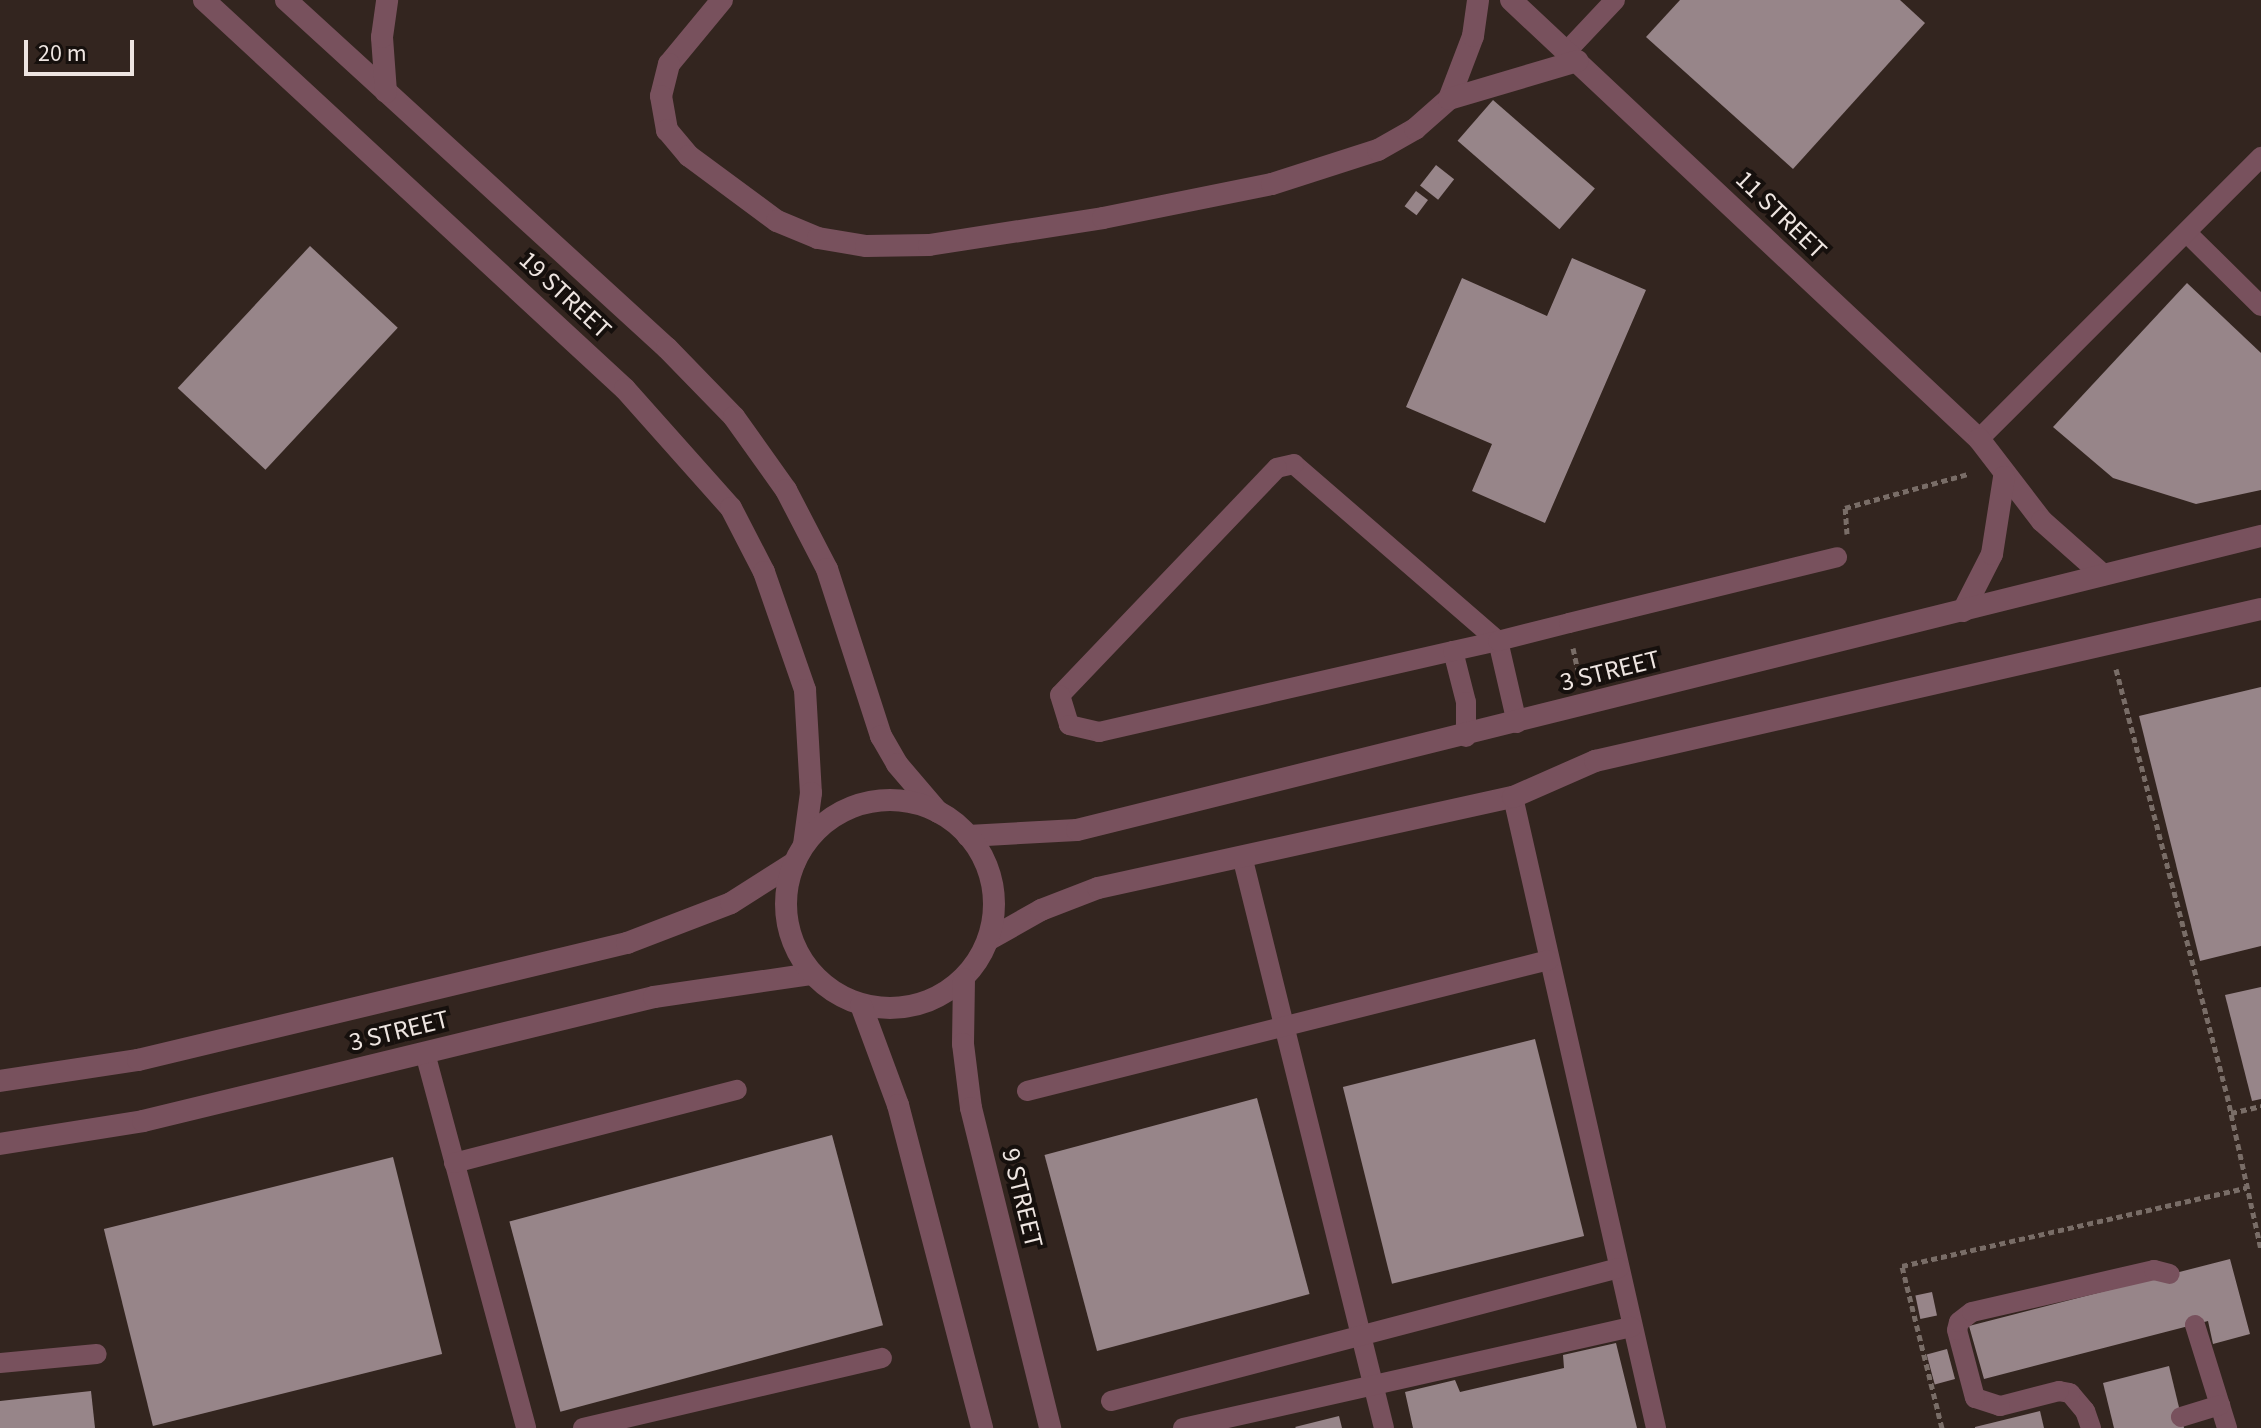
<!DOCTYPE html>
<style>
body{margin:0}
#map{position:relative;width:2261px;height:1428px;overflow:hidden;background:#33251f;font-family:"Source Sans 3",sans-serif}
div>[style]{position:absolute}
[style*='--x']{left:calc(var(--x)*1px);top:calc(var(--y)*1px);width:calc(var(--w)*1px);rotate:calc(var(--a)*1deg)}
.building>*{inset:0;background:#978589;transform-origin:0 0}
.path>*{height:5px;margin-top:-2.5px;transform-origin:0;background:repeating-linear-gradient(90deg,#796d67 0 6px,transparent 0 10px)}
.service>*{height:20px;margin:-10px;padding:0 10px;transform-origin:10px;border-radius:10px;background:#78515d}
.minor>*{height:22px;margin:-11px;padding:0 11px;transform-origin:11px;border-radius:11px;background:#78515d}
.tertiary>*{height:22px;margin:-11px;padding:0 11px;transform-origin:11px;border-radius:11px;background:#78515d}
.tertiary>.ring{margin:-11px;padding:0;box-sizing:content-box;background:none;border:22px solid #78515d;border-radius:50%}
span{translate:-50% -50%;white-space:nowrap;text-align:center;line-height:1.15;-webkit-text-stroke:8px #16100d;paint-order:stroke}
.street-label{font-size:26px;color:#eee5e1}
.scale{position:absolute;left:24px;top:40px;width:110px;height:36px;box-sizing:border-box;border:4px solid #eee5e1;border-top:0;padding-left:10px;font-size:24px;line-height:28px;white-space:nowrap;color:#eee5e1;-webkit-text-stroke:6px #16100d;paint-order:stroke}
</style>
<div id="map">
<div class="building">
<div style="clip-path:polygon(1680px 0,1900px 0,1925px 23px,1793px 169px,1646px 37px)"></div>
<div style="left:1493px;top:100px;width:135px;height:54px;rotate:41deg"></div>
<div style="left:1436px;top:165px;width:23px;height:26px;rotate:38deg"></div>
<div style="left:1416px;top:191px;width:15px;height:19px;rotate:37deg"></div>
<div style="left:310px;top:246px;width:120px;height:194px;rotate:43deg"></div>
<div style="clip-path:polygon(1572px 258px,1646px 290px,1545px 523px,1472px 491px,1492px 444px,1406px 407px,1462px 278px,1547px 316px)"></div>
<div style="clip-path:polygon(2187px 283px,2261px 353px,2261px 490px,2196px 504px,2113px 478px,2053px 427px)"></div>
<div style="clip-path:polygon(2261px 687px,2261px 946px,2200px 961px,2139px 716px)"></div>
<div style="clip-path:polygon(2261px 987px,2261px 1099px,2252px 1101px,2225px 995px)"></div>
<div style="left:1535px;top:1039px;width:203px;height:198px;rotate:76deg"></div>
<div style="left:1257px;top:1098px;width:203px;height:220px;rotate:75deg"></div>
<div style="left:832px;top:1135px;width:197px;height:334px;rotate:75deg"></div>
<div style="left:393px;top:1157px;width:203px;height:298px;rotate:76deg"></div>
<div style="clip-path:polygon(2230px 1259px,2250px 1334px,2213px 1344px,2208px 1321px,1984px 1379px,1969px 1326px)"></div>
<div style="left:1932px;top:1292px;width:24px;height:17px;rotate:78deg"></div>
<div style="clip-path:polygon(1616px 1343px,1637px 1428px,1413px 1428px,1405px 1392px,1455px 1380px,1460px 1392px,1564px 1368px,1563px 1355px)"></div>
<div style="left:1947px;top:1349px;width:31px;height:21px;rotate:75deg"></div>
<div style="clip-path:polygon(2169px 1366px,2184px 1428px,2114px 1428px,2103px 1383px)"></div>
<div style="clip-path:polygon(91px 1391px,95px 1428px,0 1428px,0 1401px)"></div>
<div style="clip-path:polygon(2040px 1411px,2044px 1428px,1975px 1428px,1975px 1427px)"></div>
<div style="clip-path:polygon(1339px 1416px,1342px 1428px,1296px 1428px,1295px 1427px)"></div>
</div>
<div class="path">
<div style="--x:1847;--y:534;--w:26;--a:-94"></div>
<div style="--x:1845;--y:508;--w:128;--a:-15.5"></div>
<div style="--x:1573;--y:648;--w:30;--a:78"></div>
<div style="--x:2116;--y:669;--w:440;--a:75.4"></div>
<div style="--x:2227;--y:1095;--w:159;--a:77.6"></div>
<div style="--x:2231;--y:1113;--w:31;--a:-13"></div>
<div style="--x:1942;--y:1428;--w:167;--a:-103.9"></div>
<div style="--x:1902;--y:1266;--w:353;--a:-12.8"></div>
</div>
<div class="service">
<div style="--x:1567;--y:51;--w:70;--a:-46.7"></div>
<div style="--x:2187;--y:233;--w:104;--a:44.6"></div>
<div style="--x:1979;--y:439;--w:399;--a:-45"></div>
<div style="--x:1453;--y:651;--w:53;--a:75.7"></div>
<div style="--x:1466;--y:702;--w:35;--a:90"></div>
<div style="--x:1517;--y:723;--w:84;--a:-103"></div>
<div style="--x:1498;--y:641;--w:270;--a:-139.1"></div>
<div style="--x:1294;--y:464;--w:17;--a:167"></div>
<div style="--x:1277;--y:468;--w:314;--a:133.7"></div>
<div style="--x:1060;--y:695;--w:31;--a:73"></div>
<div style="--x:1069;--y:725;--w:31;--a:13"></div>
<div style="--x:1099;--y:732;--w:363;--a:-12.9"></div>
<div style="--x:1453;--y:651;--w:46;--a:-12.5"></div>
<div style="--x:1498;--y:641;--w:73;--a:-14.2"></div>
<div style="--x:1569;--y:623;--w:276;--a:-13.8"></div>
<div style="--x:1513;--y:797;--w:647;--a:77.23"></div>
<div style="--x:1242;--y:856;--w:589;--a:76.06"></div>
<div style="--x:425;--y:1053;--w:388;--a:74.9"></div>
<div style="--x:1027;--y:1091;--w:538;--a:-14.09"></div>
<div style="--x:454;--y:1163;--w:292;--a:-14.5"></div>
<div style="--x:2195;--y:1325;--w:108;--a:72.7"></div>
<div style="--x:0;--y:1363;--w:97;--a:-5.3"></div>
<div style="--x:1111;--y:1401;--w:525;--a:-14.67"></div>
<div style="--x:2181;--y:1417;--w:41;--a:-17.1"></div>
<div style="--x:583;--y:1428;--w:307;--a:-13.2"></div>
<div style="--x:1183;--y:1428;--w:460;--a:-12.7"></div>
<div style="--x:2091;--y:1428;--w:18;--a:-109"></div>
<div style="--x:2085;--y:1411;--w:23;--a:-130"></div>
<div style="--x:2070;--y:1393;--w:11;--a:-170"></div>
<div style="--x:2059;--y:1391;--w:61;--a:165.7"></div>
<div style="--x:2000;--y:1406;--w:26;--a:-162"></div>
<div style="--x:1975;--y:1398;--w:70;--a:-104.8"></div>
<div style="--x:1957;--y:1330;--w:8;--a:-76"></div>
<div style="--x:1959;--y:1322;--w:16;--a:-38"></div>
<div style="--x:1972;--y:1312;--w:187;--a:-13"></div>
<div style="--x:2154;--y:1270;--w:16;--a:14"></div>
</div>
<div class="minor">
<div style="--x:204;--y:0;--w:573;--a:42.74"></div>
<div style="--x:625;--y:389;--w:159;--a:48.3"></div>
<div style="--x:731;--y:508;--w:72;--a:62.7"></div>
<div style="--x:764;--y:572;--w:125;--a:70.8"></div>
<div style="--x:805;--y:690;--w:103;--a:86.7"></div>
<div style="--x:811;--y:793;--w:52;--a:97.7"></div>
<div style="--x:286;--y:0;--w:516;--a:42.41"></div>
<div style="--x:667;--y:348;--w:96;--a:45.8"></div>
<div style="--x:734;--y:417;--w:90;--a:54.5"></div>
<div style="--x:786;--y:490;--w:89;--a:62.6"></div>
<div style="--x:827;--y:569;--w:176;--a:72.1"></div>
<div style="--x:881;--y:736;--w:32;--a:60"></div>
<div style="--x:897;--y:764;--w:63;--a:49.5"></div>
<div style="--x:722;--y:0;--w:83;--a:129.6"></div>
<div style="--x:669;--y:64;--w:33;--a:104"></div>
<div style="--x:661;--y:96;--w:35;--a:80"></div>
<div style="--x:667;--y:130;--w:34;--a:50"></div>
<div style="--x:689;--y:156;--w:109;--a:36.5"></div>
<div style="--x:777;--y:221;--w:44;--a:22.5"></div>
<div style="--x:818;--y:238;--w:49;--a:9.5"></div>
<div style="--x:866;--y:246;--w:63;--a:-0.9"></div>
<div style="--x:929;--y:245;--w:176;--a:-8.8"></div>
<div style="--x:1103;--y:218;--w:172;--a:-11.4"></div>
<div style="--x:1272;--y:184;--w:111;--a:-17.8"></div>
<div style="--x:1378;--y:150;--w:43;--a:-29.6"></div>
<div style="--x:1415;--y:129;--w:45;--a:-41.4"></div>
<div style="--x:1449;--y:99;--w:67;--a:-69.1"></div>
<div style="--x:1473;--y:36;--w:36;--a:-82"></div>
<div style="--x:1511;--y:0;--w:642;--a:43.17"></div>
<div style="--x:1979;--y:439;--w:103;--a:52.5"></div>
<div style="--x:2042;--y:521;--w:81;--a:41.5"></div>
<div style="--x:386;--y:92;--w:55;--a:-94.2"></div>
<div style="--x:382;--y:37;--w:37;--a:-82"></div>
<div style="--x:1449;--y:99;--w:134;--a:-16.5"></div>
<div style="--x:1963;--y:611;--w:64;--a:-63"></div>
<div style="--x:1992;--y:554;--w:78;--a:-81.1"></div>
<div style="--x:968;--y:836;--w:109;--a:-3.2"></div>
<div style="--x:1077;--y:830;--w:1220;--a:-13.95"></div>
<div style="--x:988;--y:940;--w:61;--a:-29.5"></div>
<div style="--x:1041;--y:910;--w:61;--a:-21.1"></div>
<div style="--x:1098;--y:888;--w:425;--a:-12.4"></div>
<div style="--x:1513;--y:797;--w:90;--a:-23.7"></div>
<div style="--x:1595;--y:761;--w:683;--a:-12.86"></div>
<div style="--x:0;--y:1081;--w:140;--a:-8.7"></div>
<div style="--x:138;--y:1060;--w:503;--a:-13.46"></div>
<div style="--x:627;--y:943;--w:111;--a:-21"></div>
<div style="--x:731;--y:903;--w:75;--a:-32.4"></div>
<div style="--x:0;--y:1144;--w:145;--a:-9.1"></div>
<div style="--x:143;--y:1121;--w:526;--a:-13.64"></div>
<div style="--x:654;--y:997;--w:160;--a:-8.3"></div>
</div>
<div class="tertiary">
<div class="ring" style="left:786px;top:800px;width:186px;height:186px"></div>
<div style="--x:964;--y:979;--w:65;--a:90.9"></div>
<div style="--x:963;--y:1044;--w:64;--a:82.9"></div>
<div style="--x:971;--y:1108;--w:330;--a:76.1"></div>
<div style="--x:861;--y:1005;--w:107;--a:69.7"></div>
<div style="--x:898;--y:1105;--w:334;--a:75.4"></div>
</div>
<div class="street-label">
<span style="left:1781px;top:215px;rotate:44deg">11 STREET</span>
<span style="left:565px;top:295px;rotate:43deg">19 STREET</span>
<span style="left:1610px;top:671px;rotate:-14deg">3 STREET</span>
<span style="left:399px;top:1031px;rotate:-14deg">3 STREET</span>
<span style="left:1022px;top:1198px;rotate:76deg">9 STREET</span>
</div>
<div class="scale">20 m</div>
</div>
